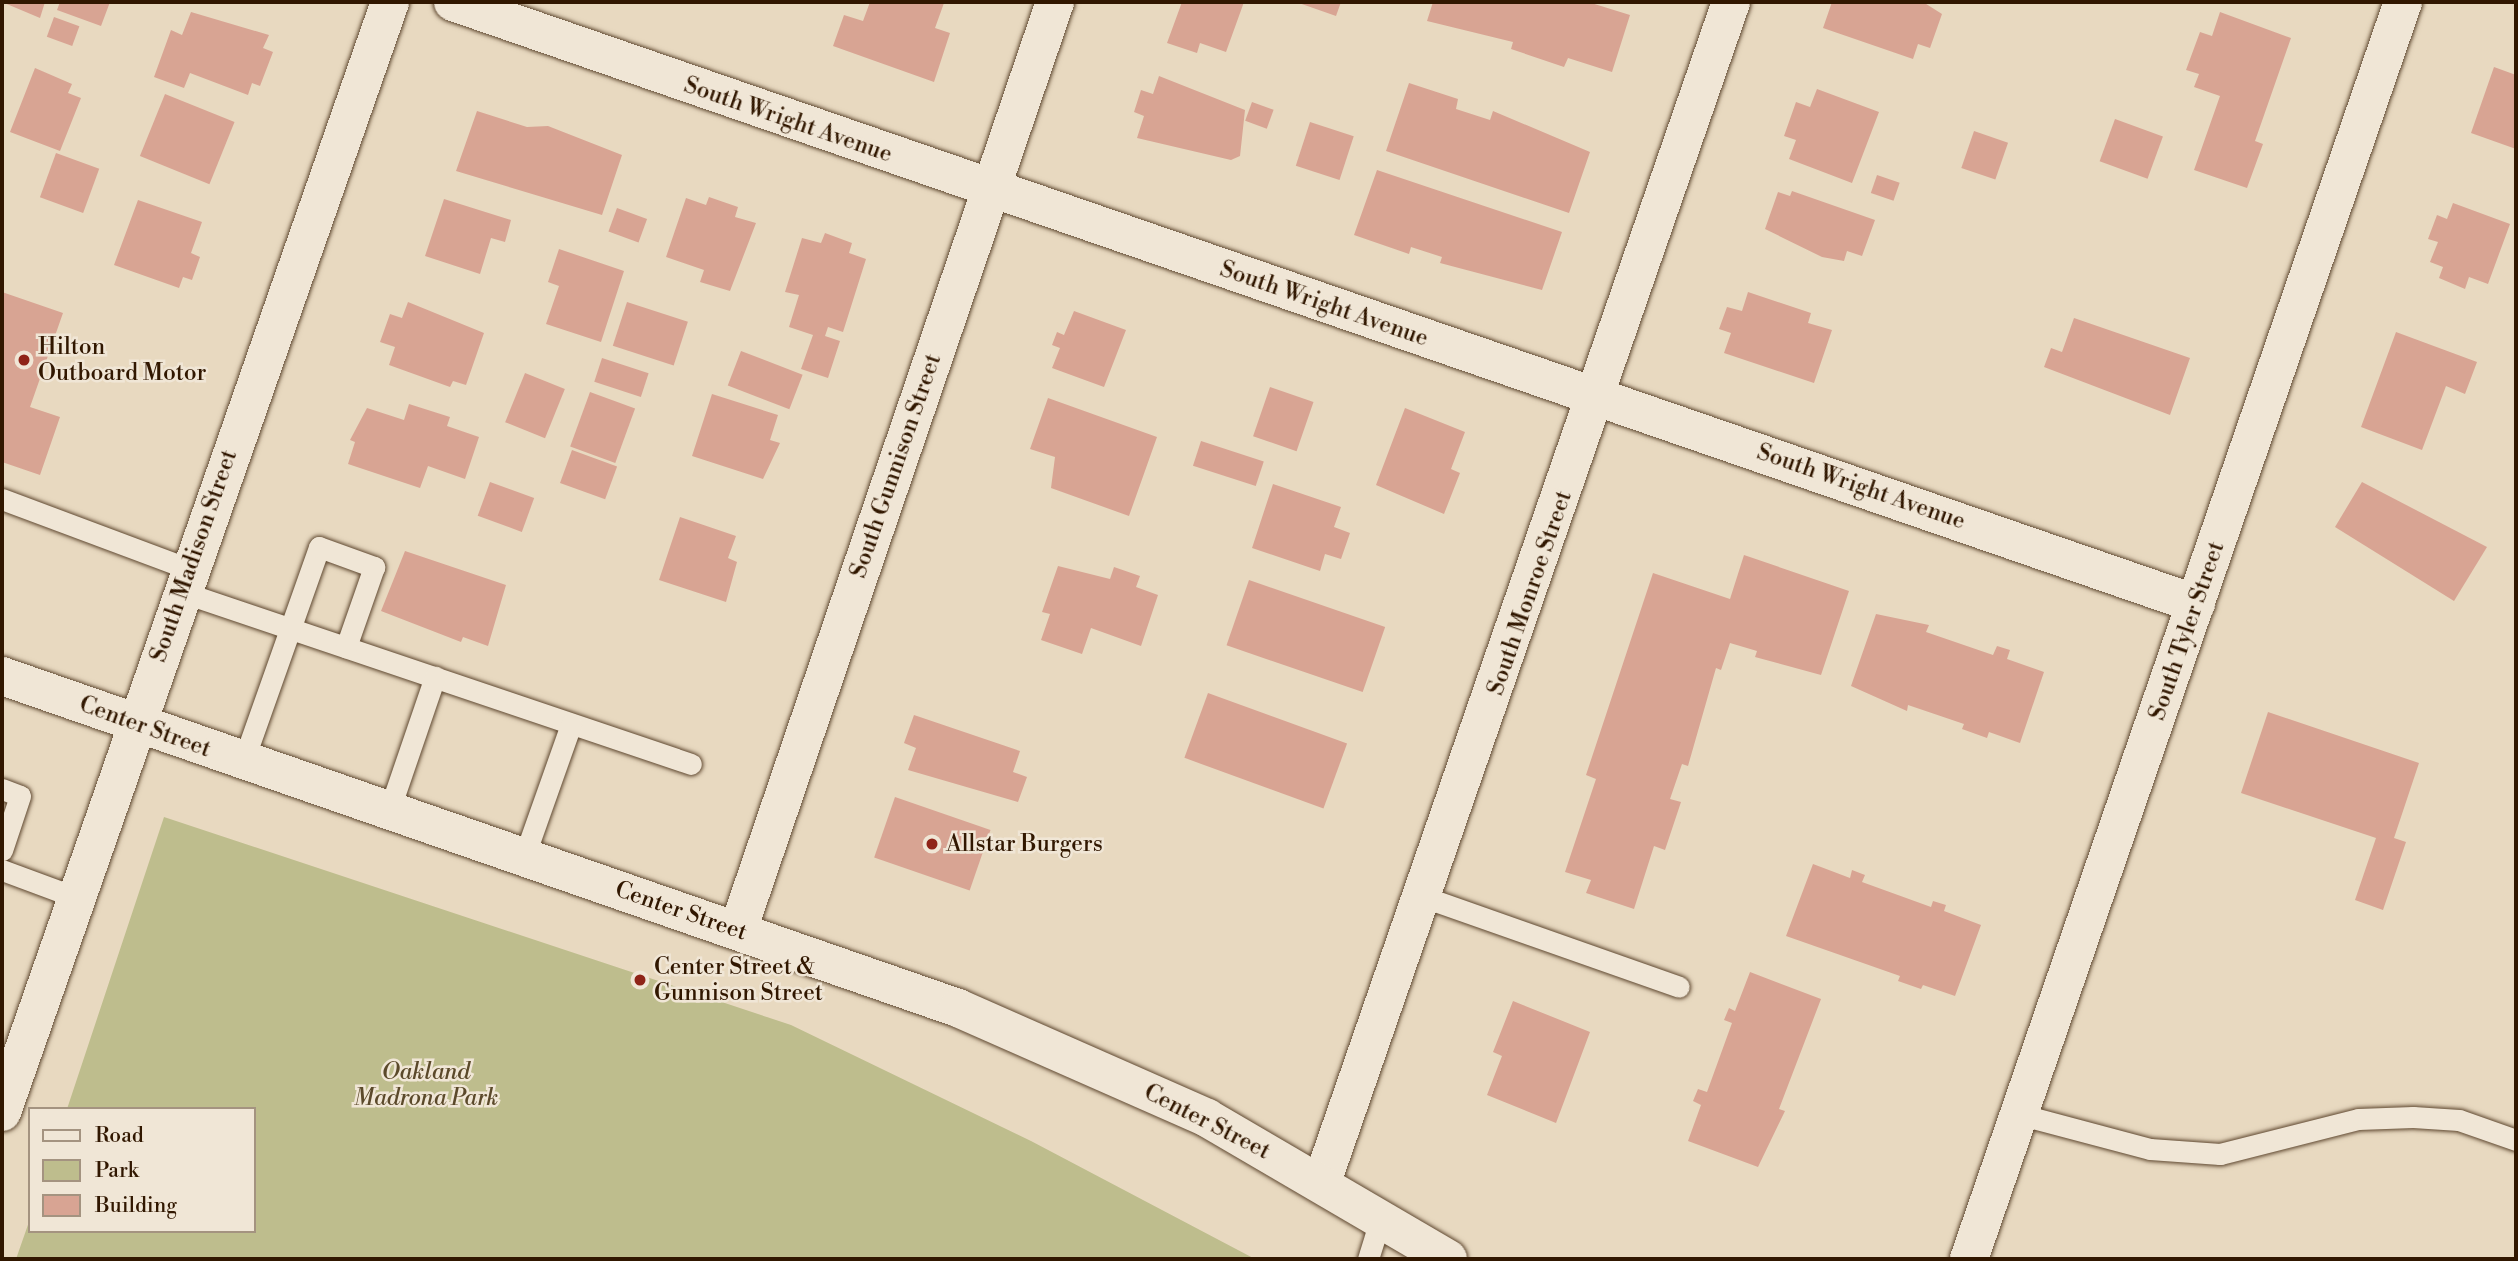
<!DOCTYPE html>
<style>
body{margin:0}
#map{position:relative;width:2518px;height:1261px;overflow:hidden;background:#e8d9c0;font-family:"Libre Bodoni",serif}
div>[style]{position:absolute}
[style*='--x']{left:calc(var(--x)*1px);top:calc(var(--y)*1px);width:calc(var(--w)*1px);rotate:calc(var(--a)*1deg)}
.green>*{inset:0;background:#bebd8d}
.building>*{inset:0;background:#d8a493;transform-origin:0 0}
.roads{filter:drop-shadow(0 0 2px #5f4830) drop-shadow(0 0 2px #5f4830)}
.lane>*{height:21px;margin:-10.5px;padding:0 10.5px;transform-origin:10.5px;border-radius:10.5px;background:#f0e6d6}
.street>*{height:38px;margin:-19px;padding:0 19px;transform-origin:19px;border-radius:19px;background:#f0e6d6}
.secondary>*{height:38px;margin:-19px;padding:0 19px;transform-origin:19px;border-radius:19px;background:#f0e6d6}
.dots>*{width:19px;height:19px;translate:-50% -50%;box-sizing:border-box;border:4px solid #f0e6d6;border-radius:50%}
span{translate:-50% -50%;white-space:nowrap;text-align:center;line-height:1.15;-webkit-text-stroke:5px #f0e6d6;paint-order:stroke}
.street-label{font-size:23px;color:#311700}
.poi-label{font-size:23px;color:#311700}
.left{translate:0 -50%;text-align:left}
.park-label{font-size:23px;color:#5b492a;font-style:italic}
.frame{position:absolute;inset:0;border:4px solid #311700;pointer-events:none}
.legend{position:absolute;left:28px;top:1107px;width:228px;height:126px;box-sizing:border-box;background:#f0e6d6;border:2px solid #a49380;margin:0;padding:9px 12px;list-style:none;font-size:21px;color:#311700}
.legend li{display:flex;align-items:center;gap:14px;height:35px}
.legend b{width:35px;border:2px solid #a49380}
</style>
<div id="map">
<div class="green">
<div style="clip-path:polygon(164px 817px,791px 1025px,1031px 1141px,1255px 1259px,16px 1259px,30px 1219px,30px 1231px,254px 1231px,254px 1109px,67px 1109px)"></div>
</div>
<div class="building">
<div style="clip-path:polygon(2px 2px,45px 2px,40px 18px)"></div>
<div style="clip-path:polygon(60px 2px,110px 2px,101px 26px,57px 10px)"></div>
<div style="clip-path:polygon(870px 2px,944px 3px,935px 28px,950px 33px,934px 82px,833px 46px,844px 15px,863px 21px)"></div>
<div style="clip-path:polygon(1182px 2px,1244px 2px,1226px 52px,1200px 43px,1197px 53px,1167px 43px)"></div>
<div style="clip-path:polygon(1296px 2px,1341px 2px,1336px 16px)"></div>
<div style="clip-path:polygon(1433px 2px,1588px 2px,1630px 15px,1612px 72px,1568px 58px,1564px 67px,1511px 49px,1513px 42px,1427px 21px)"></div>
<div style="clip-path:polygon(1832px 2px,1923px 2px,1942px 14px,1930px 48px,1918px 44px,1913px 59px,1823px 28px)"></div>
<div style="clip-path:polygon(191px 12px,269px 35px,263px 48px,273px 52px,260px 86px,252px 83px,248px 95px,190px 73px,184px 88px,154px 77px,171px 30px,182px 35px)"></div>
<div style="clip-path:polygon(2220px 12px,2291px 38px,2255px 141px,2263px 144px,2247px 188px,2194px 170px,2220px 96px,2194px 87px,2199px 74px,2186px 70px,2200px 32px,2212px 36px)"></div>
<div style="left:54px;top:17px;width:27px;height:21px;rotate:20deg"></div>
<div style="clip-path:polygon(2494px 67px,2516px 75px,2516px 149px,2471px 133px)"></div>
<div style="clip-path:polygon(35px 68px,72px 84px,68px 93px,81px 98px,60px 151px,10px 132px)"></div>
<div style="clip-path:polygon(1159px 76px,1245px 110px,1240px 156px,1231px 160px,1137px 138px,1144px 116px,1134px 112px,1141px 90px,1153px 94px)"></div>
<div style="clip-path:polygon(1409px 83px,1458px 99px,1456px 109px,1490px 120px,1493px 111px,1590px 152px,1569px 213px,1386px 151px)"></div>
<div style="clip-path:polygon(1817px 89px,1879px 112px,1852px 183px,1789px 159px,1796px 140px,1784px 136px,1796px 102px,1810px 107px)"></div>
<div style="left:165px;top:94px;width:75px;height:67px;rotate:22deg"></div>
<div style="left:1252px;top:102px;width:23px;height:20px;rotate:20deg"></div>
<div style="clip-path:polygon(477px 111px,527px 127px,548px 126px,622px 155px,602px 215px,456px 171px)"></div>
<div style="left:2115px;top:119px;width:51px;height:45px;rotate:20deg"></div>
<div style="left:1310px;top:122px;width:46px;height:46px;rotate:18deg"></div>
<div style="left:1974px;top:131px;width:36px;height:39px;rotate:19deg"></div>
<div style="left:56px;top:153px;width:46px;height:47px;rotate:20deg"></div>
<div style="clip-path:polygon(1377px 170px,1562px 232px,1542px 290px,1440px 263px,1442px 257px,1411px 247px,1409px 254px,1354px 235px)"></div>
<div style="left:1877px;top:175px;width:24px;height:19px;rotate:19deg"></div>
<div style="clip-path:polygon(1792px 191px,1875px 220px,1862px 256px,1847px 251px,1844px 261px,1822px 257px,1765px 229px,1778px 192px,1790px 196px)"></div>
<div style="clip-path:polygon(709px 197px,738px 207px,735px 217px,756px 223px,730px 291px,700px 282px,704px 270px,666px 257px,686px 198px,706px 205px)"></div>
<div style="clip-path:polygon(444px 199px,511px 220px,505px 242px,491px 238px,480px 274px,425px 256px)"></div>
<div style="clip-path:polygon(138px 200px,202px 222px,191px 253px,200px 257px,192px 280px,183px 277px,179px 288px,114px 265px)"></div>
<div style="clip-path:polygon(2453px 203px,2510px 224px,2488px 284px,2469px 277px,2465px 289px,2439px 278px,2443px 267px,2430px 262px,2438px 242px,2428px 239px,2437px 215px,2447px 219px)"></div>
<div style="left:617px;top:208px;width:32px;height:25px;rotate:20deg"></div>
<div style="clip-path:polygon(825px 233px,852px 243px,849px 253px,866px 259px,843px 332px,828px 327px,825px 336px,840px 341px,828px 378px,801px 369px,813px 335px,789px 327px,799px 295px,785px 292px,802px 238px,821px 243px)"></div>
<div style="clip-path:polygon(559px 249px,624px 271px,601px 342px,546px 324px,559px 286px,548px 282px)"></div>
<div style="clip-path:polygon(2px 292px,63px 313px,30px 407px,60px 417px,40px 475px,2px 462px)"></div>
<div style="clip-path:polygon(1748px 292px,1811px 313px,1808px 323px,1832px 330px,1814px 383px,1724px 353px,1731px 333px,1719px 329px,1727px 307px,1742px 311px)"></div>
<div style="clip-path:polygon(408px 302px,484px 333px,466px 385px,453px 381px,450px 387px,389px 365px,395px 347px,380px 342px,390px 314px,402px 318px)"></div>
<div style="left:627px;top:302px;width:64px;height:46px;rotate:18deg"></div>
<div style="clip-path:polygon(1074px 311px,1126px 330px,1104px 387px,1052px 368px,1060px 348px,1052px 345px,1057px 332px,1064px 335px)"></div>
<div style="clip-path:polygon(2074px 318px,2190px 358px,2170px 415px,2044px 367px,2051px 348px,2062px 352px)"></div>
<div style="clip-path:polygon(2396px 332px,2477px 362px,2465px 394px,2446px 386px,2422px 450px,2361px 427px)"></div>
<div style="left:741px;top:351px;width:66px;height:37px;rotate:21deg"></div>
<div style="left:602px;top:358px;width:49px;height:25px;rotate:18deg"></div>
<div style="left:525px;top:373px;width:43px;height:53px;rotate:22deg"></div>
<div style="left:1270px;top:387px;width:46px;height:52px;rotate:19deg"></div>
<div style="left:590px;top:392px;width:48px;height:58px;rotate:20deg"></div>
<div style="clip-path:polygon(712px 394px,778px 415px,770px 440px,780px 443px,763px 479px,692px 456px)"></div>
<div style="clip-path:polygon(1048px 398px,1157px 437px,1129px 516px,1051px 488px,1055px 457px,1030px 449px)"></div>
<div style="clip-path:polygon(409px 404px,450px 417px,447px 426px,479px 437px,465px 479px,428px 466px,420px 488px,348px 464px,355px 442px,350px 440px,367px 408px,404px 420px)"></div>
<div style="clip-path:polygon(1405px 408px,1465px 432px,1451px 469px,1460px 473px,1444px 514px,1376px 485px)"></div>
<div style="left:1201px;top:441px;width:66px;height:26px;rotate:18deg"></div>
<div style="left:572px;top:450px;width:48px;height:35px;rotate:20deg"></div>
<div style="left:490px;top:482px;width:47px;height:36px;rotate:20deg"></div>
<div style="clip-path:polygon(2362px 482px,2487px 547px,2454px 601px,2335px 527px)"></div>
<div style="clip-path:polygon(1273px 484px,1341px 507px,1334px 527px,1350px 533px,1341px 559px,1325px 554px,1320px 571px,1252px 548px)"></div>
<div style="clip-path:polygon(680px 517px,736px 536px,728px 558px,737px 562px,726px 602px,659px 580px)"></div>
<div style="clip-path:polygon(405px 551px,506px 585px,488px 646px,463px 637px,461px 642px,381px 611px)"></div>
<div style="clip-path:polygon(1744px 555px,1849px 591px,1821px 675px,1755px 657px,1757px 651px,1730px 643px,1721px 670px,1716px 668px,1688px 766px,1682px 764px,1670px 799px,1681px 802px,1665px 850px,1654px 846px,1634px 909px,1586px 893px,1591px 880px,1565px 872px,1596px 779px,1586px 775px,1653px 573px,1730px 599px)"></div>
<div style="clip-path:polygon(1058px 566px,1110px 579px,1114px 567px,1140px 576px,1136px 587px,1158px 595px,1141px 646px,1091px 628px,1082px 654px,1041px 640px,1050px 614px,1042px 612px)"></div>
<div style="left:1249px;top:580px;width:144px;height:69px;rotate:19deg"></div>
<div style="clip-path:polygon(1876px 614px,1929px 625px,1926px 632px,1993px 655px,1997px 646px,2010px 650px,2007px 659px,2044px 672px,2020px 743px,1989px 732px,1987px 738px,1962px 729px,1964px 724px,1908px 705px,1907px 711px,1851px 686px)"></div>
<div style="left:1208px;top:693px;width:148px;height:69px;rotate:20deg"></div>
<div style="clip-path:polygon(2268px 712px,2419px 763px,2394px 838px,2406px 842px,2383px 910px,2355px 900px,2376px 838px,2241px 793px)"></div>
<div style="clip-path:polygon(914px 715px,1020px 751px,1013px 772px,1027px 777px,1018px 802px,908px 770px,916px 748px,904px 743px)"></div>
<div style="left:895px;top:797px;width:101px;height:64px;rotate:19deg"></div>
<div style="clip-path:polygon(1813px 864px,1850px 878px,1852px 870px,1865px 875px,1862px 882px,1931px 907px,1933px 901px,1946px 905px,1944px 911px,1981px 925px,1955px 996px,1923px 985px,1921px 989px,1898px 981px,1900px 976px,1786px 936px)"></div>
<div style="clip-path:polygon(1750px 972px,1821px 999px,1779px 1109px,1785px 1111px,1758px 1167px,1688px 1141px,1701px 1105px,1693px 1101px,1698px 1089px,1707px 1092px,1732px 1023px,1724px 1020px,1729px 1008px,1735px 1011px)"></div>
<div style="clip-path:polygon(1513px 1001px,1590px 1032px,1556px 1123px,1487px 1095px,1502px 1056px,1493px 1052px)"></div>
</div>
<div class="roads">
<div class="lane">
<div style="--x:2;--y:499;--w:200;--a:20.5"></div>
<div style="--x:182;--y:592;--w:537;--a:18.67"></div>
<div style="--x:243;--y:762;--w:228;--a:-70.5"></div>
<div style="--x:319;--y:547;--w:59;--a:20"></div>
<div style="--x:374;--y:567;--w:85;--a:109.3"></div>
<div style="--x:2;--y:789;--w:19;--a:21"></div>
<div style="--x:20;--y:796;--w:57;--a:108.4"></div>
<div style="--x:389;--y:811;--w:142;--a:-71.1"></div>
<div style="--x:524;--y:857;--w:141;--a:-70.5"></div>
<div style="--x:2;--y:870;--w:78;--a:20.3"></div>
<div style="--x:1424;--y:897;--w:270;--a:19.4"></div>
<div style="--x:2022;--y:1115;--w:132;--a:14.9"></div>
<div style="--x:2150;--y:1149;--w:70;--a:4.1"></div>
<div style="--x:2220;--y:1154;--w:142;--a:-14.2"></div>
<div style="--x:2358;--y:1119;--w:55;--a:-2.1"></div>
<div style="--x:2413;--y:1117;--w:46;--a:3.7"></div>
<div style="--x:2459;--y:1120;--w:60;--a:19.3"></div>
<div style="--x:1368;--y:1259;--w:44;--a:-72.8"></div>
</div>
<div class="street">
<div style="--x:453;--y:2;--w:1844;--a:19.05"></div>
<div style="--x:738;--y:930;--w:981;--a:-71.14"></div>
<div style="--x:2;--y:1112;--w:1176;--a:-70.73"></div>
<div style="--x:1322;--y:1182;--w:1249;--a:-70.88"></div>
</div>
<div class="secondary">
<div style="--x:2;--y:676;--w:1012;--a:19.15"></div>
<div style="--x:958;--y:1008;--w:272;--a:23.8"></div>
<div style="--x:1207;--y:1118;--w:279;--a:30.3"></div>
<div style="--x:1969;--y:1259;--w:1330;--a:-70.95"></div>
</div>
</div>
<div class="dots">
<div style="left:24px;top:360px;background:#8f2418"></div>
<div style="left:932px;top:844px;background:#8f2418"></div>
<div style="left:640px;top:980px;background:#8f2418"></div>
</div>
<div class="street-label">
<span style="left:788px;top:120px;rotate:19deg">South Wright Avenue</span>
<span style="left:1324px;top:304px;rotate:19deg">South Wright Avenue</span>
<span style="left:896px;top:466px;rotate:-71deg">South Gunnison Street</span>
<span style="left:1861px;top:487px;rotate:19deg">South Wright Avenue</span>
<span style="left:194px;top:556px;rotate:-71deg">South Madison Street</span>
<span style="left:1530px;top:593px;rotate:-71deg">South Monroe Street</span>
<span style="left:2187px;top:631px;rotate:-71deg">South Tyler Street</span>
<span style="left:145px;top:727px;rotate:20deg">Center Street</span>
<span style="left:681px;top:911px;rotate:19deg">Center Street</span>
<span style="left:1207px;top:1122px;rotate:27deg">Center Street</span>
</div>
<div class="poi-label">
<span class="left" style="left:38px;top:360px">Hilton<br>Outboard Motor</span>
<span class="left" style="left:946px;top:844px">Allstar Burgers</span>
<span class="left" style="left:654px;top:980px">Center Street &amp;<br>Gunnison Street</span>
</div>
<div class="park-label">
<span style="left:426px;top:1085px">Oakland<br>Madrona Park</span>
</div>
<div class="frame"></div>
<ul class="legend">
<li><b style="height:9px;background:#f0e6d6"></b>Road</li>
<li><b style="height:19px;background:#bebd8d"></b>Park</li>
<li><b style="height:19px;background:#d8a493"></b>Building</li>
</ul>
</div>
